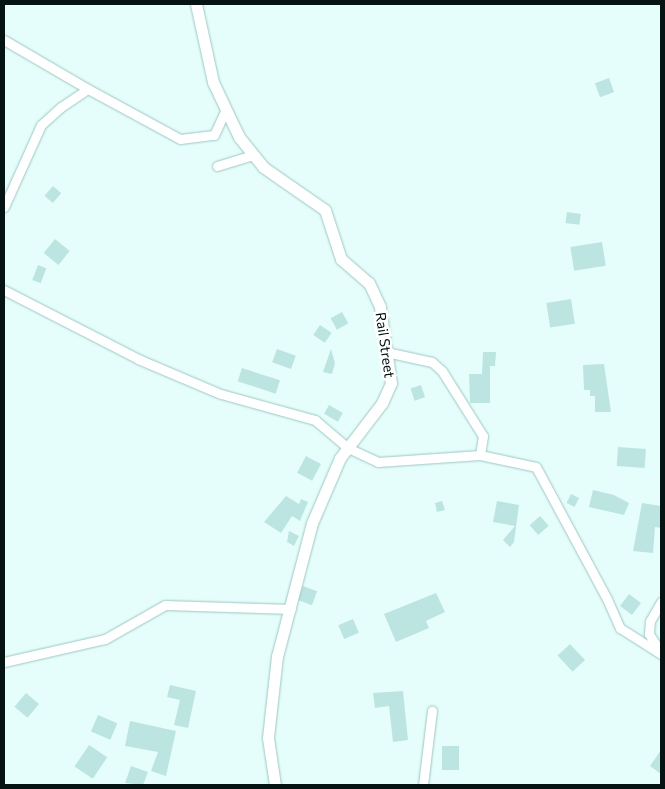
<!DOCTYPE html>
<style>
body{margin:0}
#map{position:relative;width:665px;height:789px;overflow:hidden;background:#e5fefb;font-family:Commissioner,sans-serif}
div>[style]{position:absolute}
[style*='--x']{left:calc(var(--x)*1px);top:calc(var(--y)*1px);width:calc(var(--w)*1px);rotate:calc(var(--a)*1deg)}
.building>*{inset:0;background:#bce5e1;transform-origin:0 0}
.roads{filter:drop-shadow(0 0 1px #9ec7c3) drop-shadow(0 0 1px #9ec7c3)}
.street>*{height:9px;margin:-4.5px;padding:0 4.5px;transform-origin:4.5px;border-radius:4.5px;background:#fff}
.secondary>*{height:11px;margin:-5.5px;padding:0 5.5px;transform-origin:5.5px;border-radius:5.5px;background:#fff}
span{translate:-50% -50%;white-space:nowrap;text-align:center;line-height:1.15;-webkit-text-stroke:5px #fff;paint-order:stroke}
.street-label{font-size:14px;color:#051312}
.frame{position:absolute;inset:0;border:5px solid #051312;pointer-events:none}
</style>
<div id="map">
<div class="building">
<div style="left:609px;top:78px;width:15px;height:15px;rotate:70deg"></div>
<div style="left:53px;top:186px;width:11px;height:13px;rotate:41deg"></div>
<div style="left:567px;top:212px;width:14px;height:11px;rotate:8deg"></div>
<div style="left:55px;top:239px;width:19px;height:18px;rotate:39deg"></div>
<div style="left:602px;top:242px;width:24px;height:32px;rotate:81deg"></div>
<div style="left:38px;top:265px;width:9px;height:16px;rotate:21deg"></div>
<div style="left:571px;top:299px;width:25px;height:25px;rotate:81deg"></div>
<div style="left:342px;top:312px;width:13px;height:13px;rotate:61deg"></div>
<div style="left:320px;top:325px;width:14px;height:12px;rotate:34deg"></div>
<div style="left:277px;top:349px;width:20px;height:14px;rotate:20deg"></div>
<div style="clip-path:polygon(331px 349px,335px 363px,332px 374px,323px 372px)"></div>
<div style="clip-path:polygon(483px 352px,496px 352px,495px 366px,490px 366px,490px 403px,470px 403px,469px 374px,482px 374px)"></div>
<div style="clip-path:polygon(604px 364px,611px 412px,595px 412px,595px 396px,590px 396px,590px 390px,584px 390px,583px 365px)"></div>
<div style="left:242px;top:368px;width:40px;height:14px;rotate:18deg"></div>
<div style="left:421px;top:385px;width:13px;height:11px;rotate:72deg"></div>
<div style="left:329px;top:405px;width:16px;height:10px;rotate:30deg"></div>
<div style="left:618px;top:447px;width:28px;height:19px;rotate:4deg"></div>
<div style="left:306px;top:456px;width:17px;height:19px;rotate:28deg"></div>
<div style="clip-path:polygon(593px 490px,614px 495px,629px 503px,624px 515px,589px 507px)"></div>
<div style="left:571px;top:494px;width:9px;height:10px;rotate:27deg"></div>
<div style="clip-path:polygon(286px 496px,299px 504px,301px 499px,308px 502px,300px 521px,292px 516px,281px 533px,264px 522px)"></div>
<div style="clip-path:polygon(442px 501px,445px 510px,437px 512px,435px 503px)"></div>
<div style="clip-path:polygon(497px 501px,519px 505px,514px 542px,510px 547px,503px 540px,515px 526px,493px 522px)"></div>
<div style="clip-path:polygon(642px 503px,661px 506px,661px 528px,655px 527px,653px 553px,633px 551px)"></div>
<div style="left:540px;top:516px;width:13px;height:14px;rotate:48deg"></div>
<div style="clip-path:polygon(289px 531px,299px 536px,294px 546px,287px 542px)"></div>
<div style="left:303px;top:586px;width:15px;height:15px;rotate:20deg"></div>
<div style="clip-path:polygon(436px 593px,445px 612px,426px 621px,429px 628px,396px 642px,384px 614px)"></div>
<div style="left:629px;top:594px;width:15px;height:15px;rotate:37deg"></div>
<div style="left:353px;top:619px;width:15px;height:16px;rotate:67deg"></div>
<div style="left:570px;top:644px;width:22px;height:17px;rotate:47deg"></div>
<div style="clip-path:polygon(170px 685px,196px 691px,188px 728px,174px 725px,180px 700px,167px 697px)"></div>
<div style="clip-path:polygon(403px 691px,408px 740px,393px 742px,389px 706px,375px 708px,373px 693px)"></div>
<div style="left:26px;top:693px;width:17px;height:18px;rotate:40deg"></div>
<div style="left:98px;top:715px;width:21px;height:18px;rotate:23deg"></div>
<div style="clip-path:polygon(130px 721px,176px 731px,166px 776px,151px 771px,158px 752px,125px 746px)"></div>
<div style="left:89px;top:745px;width:22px;height:26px;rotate:34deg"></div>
<div style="left:442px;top:746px;width:17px;height:24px"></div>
<div style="clip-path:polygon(661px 750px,661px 774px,650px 766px)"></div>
<div style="clip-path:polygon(131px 766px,148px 772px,143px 785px,125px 783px)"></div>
</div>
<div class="roads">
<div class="street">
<div style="--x:4;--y:40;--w:97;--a:30.3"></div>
<div style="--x:217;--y:166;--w:38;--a:-17"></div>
<div style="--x:4;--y:207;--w:90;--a:-65.7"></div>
<div style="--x:41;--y:125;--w:27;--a:-42"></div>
<div style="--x:61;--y:107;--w:32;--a:-34"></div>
<div style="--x:88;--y:89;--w:105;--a:28.5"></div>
<div style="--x:180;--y:139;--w:34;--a:-7"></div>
<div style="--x:214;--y:135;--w:29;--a:-65"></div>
<div style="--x:4;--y:290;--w:151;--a:27.2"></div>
<div style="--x:138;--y:359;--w:90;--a:22.9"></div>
<div style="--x:221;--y:394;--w:98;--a:15.5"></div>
<div style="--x:315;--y:420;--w:43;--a:40.3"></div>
<div style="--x:348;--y:448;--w:33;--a:25"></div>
<div style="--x:378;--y:462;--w:102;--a:-3.9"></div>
<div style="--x:480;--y:455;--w:57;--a:12.1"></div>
<div style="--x:536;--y:467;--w:150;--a:61.7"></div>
<div style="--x:607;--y:599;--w:32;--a:66"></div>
<div style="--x:620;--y:628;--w:49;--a:32.4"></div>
<div style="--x:386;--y:352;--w:47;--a:12.3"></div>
<div style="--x:432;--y:362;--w:13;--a:42"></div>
<div style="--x:442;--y:371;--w:77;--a:57.8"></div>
<div style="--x:483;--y:436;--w:19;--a:99"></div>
<div style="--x:661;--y:652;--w:22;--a:-124"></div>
<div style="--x:649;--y:634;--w:13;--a:-86"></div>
<div style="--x:650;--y:621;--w:22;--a:-60"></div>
<div style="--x:4;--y:662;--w:104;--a:-12.8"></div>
<div style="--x:105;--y:639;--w:69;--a:-29.5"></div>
<div style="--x:165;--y:605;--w:126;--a:1.8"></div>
<div style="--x:423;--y:785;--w:75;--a:-83.1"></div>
</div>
<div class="secondary">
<div style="--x:196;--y:4;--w:80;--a:77.7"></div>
<div style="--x:213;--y:82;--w:61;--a:64.7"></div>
<div style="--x:239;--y:137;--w:38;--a:51"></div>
<div style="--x:263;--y:167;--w:75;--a:34.7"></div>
<div style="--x:325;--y:210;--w:52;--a:71.9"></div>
<div style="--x:341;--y:259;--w:37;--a:41"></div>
<div style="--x:369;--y:283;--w:26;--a:65"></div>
<div style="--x:380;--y:307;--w:77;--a:81.8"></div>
<div style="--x:391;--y:383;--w:22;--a:114"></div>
<div style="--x:382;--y:403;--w:69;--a:127.4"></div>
<div style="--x:340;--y:458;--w:71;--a:113.3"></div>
<div style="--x:312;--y:523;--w:138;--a:104.7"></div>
<div style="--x:277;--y:656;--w:82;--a:96.3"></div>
<div style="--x:268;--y:738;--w:48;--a:81.5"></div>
</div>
</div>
<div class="street-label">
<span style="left:385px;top:345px;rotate:82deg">Rail Street</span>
</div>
<div class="frame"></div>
</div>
